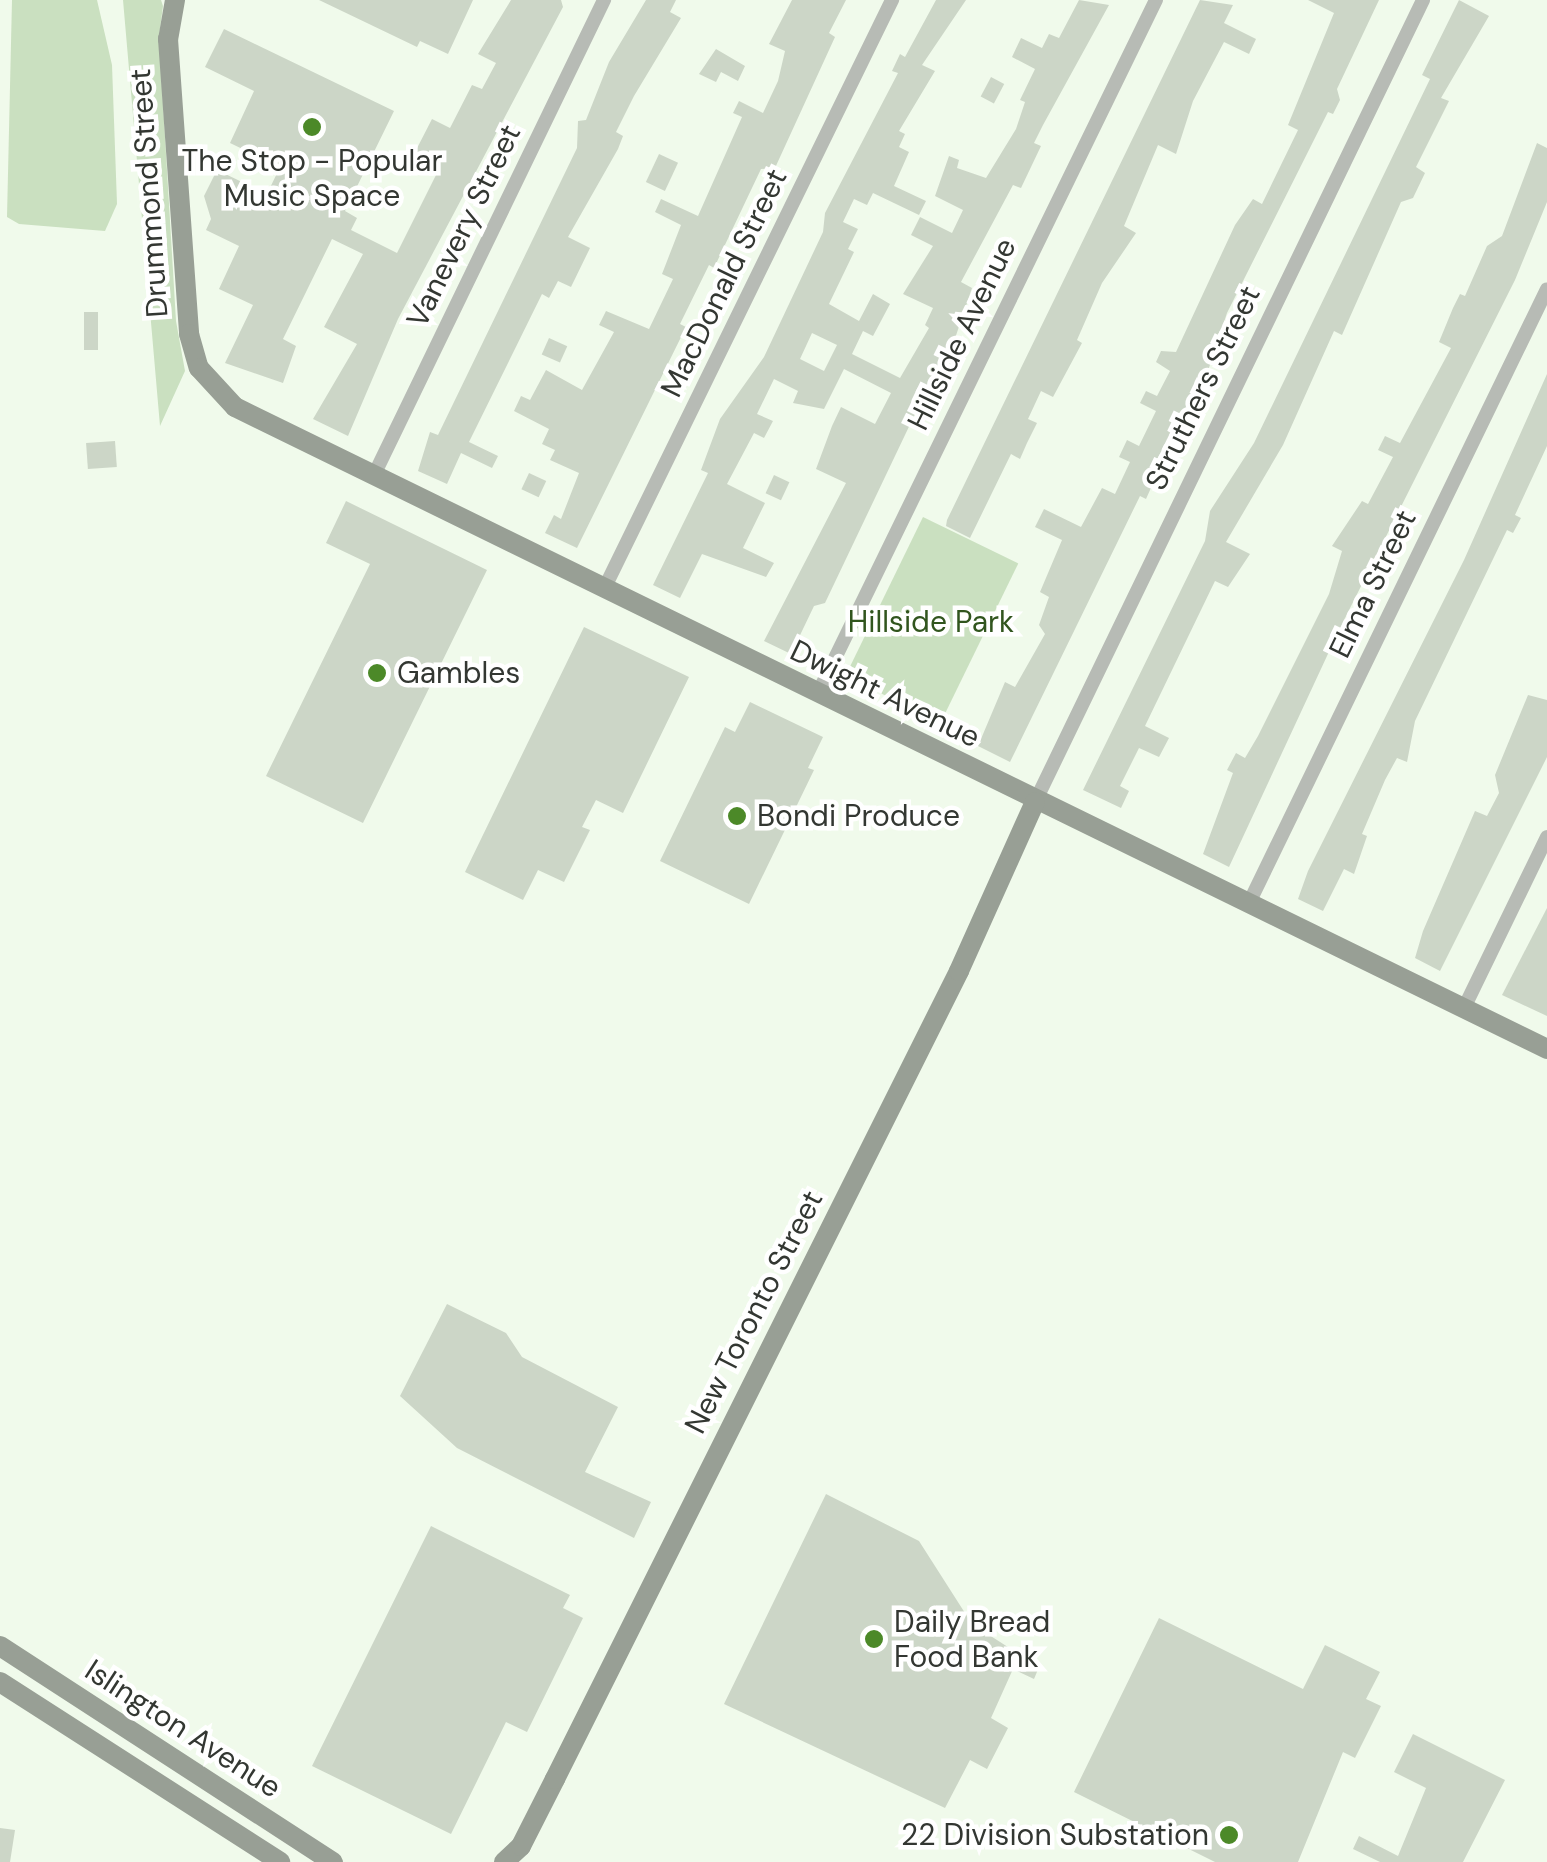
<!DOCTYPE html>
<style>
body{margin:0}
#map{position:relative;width:1547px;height:1862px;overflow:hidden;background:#f0faeb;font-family:"DM Sans",sans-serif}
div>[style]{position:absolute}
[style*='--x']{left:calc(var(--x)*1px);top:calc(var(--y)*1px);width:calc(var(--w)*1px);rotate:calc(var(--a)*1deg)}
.green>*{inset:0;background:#cae0c0;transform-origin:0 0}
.building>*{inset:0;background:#ccd6c7;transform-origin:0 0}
.street>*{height:14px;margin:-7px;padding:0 7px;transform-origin:7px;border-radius:7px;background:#b7bbb5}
.secondary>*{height:20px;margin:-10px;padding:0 10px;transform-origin:10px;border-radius:10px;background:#989f95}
.dots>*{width:28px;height:28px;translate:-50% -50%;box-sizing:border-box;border:5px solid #fff;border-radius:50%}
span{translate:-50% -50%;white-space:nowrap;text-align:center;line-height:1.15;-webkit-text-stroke:9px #fff;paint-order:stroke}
.poi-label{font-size:30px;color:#333732}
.left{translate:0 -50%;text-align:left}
.right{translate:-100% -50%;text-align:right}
.street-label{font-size:30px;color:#333732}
.park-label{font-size:30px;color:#31551e}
</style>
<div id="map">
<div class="green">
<div style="clip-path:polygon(12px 0,97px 0,112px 65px,117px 204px,105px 231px,19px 224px,7px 217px)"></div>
<div style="clip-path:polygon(123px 0,161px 0,163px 6px,159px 36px,176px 321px,185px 371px,160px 426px)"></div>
<div style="left:923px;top:517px;width:106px;height:177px;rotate:26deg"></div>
</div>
<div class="building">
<div style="clip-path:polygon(319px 0,473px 0,448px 54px,420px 41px,417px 47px)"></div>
<div style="clip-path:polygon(511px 0,561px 0,563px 7px,398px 319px,348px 436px,313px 419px,357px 344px,324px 327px,363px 254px,332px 239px,283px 339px,296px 346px,283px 383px,225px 363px,253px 305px,219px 289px,239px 246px,206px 230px,211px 219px,204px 196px,217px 170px,267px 194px,280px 167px,230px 143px,254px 91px,205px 67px,224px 29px,394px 111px,345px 211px,357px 218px,351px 230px,397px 253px,439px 169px,413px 156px,432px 119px,450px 128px,472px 85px,482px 89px,496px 63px,478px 54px)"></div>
<div style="clip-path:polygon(646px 0,676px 0,670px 12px,681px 18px,634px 96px,616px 132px,623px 136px,618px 149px,568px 237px,590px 248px,571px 287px,558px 281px,549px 298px,542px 294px,469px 442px,498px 456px,492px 468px,461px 453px,447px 484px,418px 471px,430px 432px,438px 435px,577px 148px,578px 121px,586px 120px,609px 62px)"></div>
<div style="clip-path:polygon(792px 0,846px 0,829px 33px,835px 37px,775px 168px,761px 169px,714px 268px,709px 265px,680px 324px,686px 327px,577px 548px,545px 533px,554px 515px,561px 519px,579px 473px,550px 460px,555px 450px,542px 444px,549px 429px,514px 411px,521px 396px,530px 400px,546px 370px,582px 390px,614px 332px,599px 325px,606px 311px,649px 329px,673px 279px,662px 274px,681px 225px,655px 212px,661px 199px,698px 216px,742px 117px,733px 113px,739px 101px,763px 113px,778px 81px,785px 51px,769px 44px)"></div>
<div style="clip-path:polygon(evenodd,936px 0,966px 0,922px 65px,935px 71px,899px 131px,905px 134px,899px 147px,909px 152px,894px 186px,926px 201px,919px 215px,873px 193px,867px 205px,854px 199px,843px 222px,858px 229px,848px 249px,854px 252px,829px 304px,859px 321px,873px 294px,890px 304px,873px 336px,863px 331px,852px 354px,900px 378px,929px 328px,925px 325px,933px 308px,903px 294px,933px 246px,911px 235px,920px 217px,952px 233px,963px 210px,935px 196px,949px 156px,959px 160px,957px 168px,986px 178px,1016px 129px,1025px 102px,1020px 100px,1035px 69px,1012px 57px,1021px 38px,1042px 48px,1049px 34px,1059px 38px,1079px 0,1109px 5px,1043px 125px,1034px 143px,1041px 146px,1021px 188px,1013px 185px,961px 282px,972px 288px,943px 374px,935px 372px,825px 603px,814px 606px,791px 654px,764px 641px,846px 483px,816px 469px,832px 426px,841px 407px,875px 424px,891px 393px,844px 369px,824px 409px,793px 403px,798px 391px,774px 379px,757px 414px,773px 421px,764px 438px,754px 433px,727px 484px,765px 503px,743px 548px,774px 563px,766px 577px,702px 554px,680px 598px,653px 585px,708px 473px,701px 470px,720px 419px,764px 357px,823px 232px,825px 213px,898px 73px,892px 71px,900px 54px,905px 57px,936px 0,812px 333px,837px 345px,824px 371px,800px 359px,812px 333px)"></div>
<div style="clip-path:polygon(1200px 0,1233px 5px,1224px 23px,1256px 39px,1249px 54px,1224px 42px,1193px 101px,1176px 154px,1158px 145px,1124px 226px,1136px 233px,1102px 283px,1077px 340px,1082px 343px,1053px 397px,1041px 391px,1028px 419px,1037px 423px,1027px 443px,1020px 459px,1011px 454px,970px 538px,946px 526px,947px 520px)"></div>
<div style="clip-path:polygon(1308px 0,1379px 0,1337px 89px,1340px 100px,1333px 114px,1328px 112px,1227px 313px,1203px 386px,1198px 383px,1146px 499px,1140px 496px,1010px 762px,978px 746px,1005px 682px,1015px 687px,1045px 634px,1039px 625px,1049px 597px,1040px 592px,1062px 540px,1035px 527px,1044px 509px,1081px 527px,1102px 488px,1115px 494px,1130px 462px,1119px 457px,1127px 440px,1139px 446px,1156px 411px,1140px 403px,1146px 391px,1157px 396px,1170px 371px,1156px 362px,1161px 351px,1176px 352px,1235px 225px,1253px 199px,1262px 204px,1298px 130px,1288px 125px,1334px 13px)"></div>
<div style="clip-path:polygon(1459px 0,1489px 16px,1441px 98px,1449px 101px,1416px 167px,1425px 173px,1413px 198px,1401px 202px,1342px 335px,1334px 331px,1283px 445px,1226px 542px,1250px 554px,1228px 587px,1215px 581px,1145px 726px,1169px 738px,1159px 757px,1139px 748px,1120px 786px,1129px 791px,1121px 808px,1083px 790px,1205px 541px,1210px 511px,1254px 443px,1430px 79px,1422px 75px)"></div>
<div style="clip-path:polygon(716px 49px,745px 66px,738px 81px,721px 72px,716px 82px,699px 74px)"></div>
<div style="left:991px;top:77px;width:15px;height:22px;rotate:28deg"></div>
<div style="clip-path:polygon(1537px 143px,1547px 148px,1547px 202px,1515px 280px,1340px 628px,1229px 867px,1203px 854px,1233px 773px,1227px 770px,1236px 753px,1245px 758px,1258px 736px,1329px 594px,1342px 551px,1332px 546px,1362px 501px,1368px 504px,1393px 457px,1378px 450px,1385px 436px,1400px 443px,1451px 348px,1439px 342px,1453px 308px,1460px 294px,1465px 296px,1487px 246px,1502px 236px)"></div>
<div style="left:659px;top:154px;width:21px;height:31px;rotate:25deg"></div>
<div style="left:84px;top:312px;width:14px;height:38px"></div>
<div style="left:549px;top:338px;width:20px;height:18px;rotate:24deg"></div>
<div style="clip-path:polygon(1547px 374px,1547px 446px,1515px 515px,1521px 518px,1513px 533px,1507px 530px,1415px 721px,1407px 762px,1397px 758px,1385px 780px,1362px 834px,1367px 836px,1354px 874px,1344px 869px,1323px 911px,1298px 899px,1308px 871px,1464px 560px)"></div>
<div style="left:115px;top:441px;width:26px;height:29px;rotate:86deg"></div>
<div style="left:529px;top:473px;width:19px;height:18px;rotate:25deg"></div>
<div style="left:774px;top:475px;width:17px;height:20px;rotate:25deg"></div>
<div style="clip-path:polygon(346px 501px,487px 570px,363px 823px,266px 776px,370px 564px,326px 543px)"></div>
<div style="clip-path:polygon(584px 627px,689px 677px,623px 813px,596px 800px,582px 827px,590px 830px,564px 882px,538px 870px,523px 900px,465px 872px)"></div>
<div style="clip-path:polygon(1528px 695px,1547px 700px,1547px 757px,1440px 971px,1415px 958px,1423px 931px,1475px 811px,1487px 816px,1499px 793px,1495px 775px)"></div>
<div style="clip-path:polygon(750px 702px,823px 737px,808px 768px,814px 770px,749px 904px,660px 861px,725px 727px,735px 732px)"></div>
<div style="clip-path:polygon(1547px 908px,1547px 1016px,1502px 995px)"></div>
<div style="clip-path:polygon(447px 1304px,506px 1333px,522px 1357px,618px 1407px,585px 1472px,651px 1502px,634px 1538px,457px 1448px,400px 1396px)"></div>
<div style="clip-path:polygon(826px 1494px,919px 1541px,972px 1624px,1039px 1667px,1034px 1679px,1013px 1669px,991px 1718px,1008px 1728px,987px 1769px,970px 1760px,945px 1808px,724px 1704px)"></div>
<div style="clip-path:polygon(431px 1526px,570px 1595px,563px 1608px,583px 1618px,527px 1732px,506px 1722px,451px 1834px,312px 1766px)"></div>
<div style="clip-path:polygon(1159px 1618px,1303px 1689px,1325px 1645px,1380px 1672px,1366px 1699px,1381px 1706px,1355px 1758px,1343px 1752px,1298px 1862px,1215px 1862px,1074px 1792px)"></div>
<div style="clip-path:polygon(1413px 1734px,1505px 1780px,1463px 1862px,1380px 1862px,1353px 1849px,1359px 1836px,1398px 1856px,1426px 1788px,1394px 1772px)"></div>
<div style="clip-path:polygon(0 1828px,15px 1830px,10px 1862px,0 1862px)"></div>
</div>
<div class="street">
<div style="--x:374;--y:475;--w:528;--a:-64.16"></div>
<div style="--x:604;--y:589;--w:656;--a:-63.94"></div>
<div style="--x:818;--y:693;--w:771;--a:-64"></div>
<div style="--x:1035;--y:802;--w:891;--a:-64.18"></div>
<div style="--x:1249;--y:903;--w:682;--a:-64.11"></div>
<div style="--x:1464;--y:1008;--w:190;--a:-64.1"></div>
</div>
<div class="secondary">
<div style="--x:175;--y:0;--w:40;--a:100"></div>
<div style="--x:168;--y:39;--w:296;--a:85.9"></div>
<div style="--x:189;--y:334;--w:35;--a:74"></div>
<div style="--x:199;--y:368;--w:53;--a:47.3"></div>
<div style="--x:235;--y:407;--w:1461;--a:26.07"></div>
<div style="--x:0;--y:1646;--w:397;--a:33"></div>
<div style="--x:0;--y:1682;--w:333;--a:32.7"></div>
<div style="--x:504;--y:1862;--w:23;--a:-43"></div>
<div style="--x:521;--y:1846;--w:75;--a:-63.1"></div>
<div style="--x:555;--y:1779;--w:903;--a:-63.43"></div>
<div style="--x:959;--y:971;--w:185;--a:-65.8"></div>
</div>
<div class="dots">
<div style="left:312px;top:127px;background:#4c8928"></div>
<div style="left:377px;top:673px;background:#4c8928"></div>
<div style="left:737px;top:816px;background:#4c8928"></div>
<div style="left:874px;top:1639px;background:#4c8928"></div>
<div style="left:1229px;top:1835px;background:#4c8928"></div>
</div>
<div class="poi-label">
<span style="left:312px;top:178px">The Stop - Popular<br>Music Space</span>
<span class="left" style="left:397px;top:673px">Gambles</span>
<span class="left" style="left:757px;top:816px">Bondi Produce</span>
<span class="left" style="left:894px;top:1639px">Daily Bread<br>Food Bank</span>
<span class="right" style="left:1209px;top:1835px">22 Division Substation</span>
</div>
<div class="street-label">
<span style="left:149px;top:193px;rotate:-94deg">Drummond Street</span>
<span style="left:464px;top:226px;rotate:-64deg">Vanevery Street</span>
<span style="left:724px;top:283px;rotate:-64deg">MacDonald Street</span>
<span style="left:962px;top:334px;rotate:-64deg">Hillside Avenue</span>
<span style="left:1203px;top:388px;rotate:-64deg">Struthers Street</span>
<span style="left:1373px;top:584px;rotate:-64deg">Elma Street</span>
<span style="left:885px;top:694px;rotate:26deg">Dwight Avenue</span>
<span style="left:754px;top:1312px;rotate:-63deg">New Toronto Street</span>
<span style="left:183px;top:1729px;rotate:33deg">Islington Avenue</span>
</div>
<div class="park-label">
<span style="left:931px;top:622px">Hillside Park</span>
</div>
</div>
